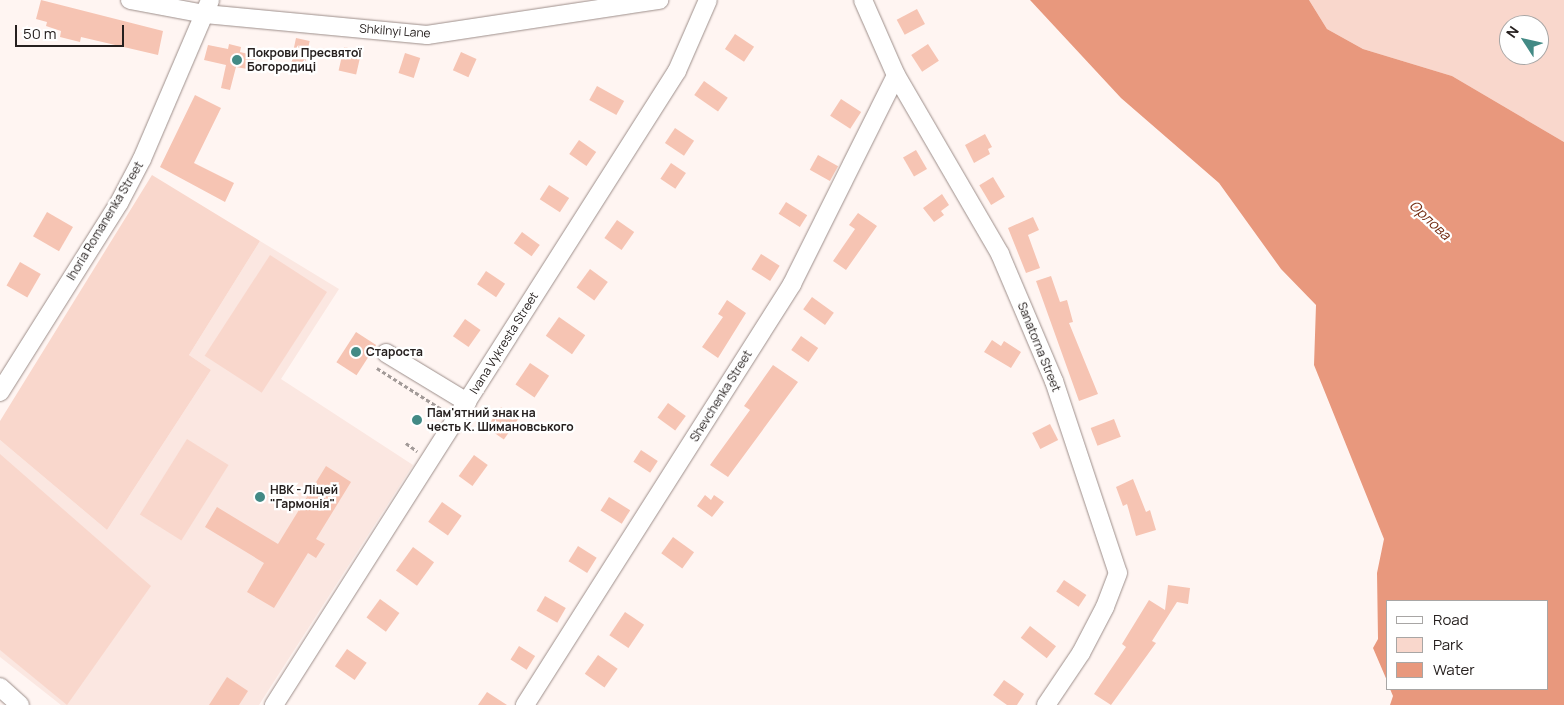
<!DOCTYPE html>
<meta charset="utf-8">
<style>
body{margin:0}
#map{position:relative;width:1564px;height:705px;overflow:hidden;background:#fff5f2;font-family:Manrope,sans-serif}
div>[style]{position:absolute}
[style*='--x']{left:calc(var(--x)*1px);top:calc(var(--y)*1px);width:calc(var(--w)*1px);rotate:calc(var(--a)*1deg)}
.built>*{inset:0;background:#fbe7e1}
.green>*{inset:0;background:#f9d7cc;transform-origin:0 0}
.water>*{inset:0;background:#e8987d}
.building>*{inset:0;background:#f6c4b3;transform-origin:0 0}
.path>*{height:2.5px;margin-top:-1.25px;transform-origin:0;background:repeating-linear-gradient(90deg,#a29a98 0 4px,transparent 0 6.5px)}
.roads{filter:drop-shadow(0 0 1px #9d8e8a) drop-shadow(0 0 1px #9d8e8a)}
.minor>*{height:18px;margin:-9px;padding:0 9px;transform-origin:9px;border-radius:9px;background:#fff}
.dots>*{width:14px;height:14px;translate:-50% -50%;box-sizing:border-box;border:2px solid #fff;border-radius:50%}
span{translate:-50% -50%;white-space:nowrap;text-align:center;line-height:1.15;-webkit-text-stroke:4.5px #fff;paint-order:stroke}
.street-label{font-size:12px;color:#26201f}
.poi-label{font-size:12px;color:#26201f;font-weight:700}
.left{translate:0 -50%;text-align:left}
.water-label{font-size:14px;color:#712a10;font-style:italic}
.legend{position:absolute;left:1386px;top:600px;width:162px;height:90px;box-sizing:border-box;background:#fff;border:1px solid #a8a6a5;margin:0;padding:6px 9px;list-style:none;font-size:15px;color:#26201f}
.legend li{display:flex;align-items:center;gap:10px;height:25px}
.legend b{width:25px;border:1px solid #a8a6a5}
.north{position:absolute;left:1499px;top:15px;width:50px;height:50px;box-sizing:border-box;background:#fff;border:1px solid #a8a6a5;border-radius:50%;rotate:305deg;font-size:14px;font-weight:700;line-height:20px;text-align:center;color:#26201f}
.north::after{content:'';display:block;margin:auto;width:18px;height:22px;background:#438a85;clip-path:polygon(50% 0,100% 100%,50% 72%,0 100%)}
.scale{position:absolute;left:15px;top:25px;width:109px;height:22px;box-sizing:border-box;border:2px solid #26201f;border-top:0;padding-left:6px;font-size:15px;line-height:18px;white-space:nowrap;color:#26201f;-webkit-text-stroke:4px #fff;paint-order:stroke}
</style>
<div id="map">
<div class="built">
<div style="clip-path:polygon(260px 241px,339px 289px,281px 379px,413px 465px,259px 705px,61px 705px,0 657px,0 440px,107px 530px,211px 370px,189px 355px)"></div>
</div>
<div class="green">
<div style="clip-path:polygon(evenodd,1309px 0,1564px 0,1564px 142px,1452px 76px,1363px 49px,1327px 29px,1309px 0,1509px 25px,1539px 25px,1539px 55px,1509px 55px,1509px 25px)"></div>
<div style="clip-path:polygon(152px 175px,260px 241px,189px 355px,211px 370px,107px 530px,0 440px,0 421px)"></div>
<div style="left:270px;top:255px;width:68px;height:120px;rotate:33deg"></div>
<div style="left:187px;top:439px;width:49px;height:89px;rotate:32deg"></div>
<div style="clip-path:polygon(0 454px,151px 586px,67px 705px,0 650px)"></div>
</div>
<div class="water">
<div style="clip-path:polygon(1030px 0,1309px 0,1327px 29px,1363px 49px,1452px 76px,1564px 142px,1564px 705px,1390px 705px,1393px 696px,1390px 689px,1548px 689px,1548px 601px,1388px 601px,1388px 683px,1373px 648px,1378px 639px,1377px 573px,1384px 539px,1314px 365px,1316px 305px,1281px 269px,1219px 183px,1121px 98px)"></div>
</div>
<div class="building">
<div style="clip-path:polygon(41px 0,163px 31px,158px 55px,81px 37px,80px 42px,60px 37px,61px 31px,46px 26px,47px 22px,36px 19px)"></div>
<div style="left:917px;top:9px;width:17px;height:23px;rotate:62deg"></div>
<div style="left:735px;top:34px;width:23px;height:18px;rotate:34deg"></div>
<div style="left:296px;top:38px;width:14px;height:24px;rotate:12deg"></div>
<div style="clip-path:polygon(229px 44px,241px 47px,240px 52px,256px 56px,253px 70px,236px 67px,230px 90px,221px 88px,226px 65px,204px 60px,208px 45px,228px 49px)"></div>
<div style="left:928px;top:44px;width:20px;height:20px;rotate:57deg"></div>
<div style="left:344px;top:47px;width:18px;height:24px;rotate:13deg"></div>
<div style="left:461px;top:52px;width:17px;height:20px;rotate:24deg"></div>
<div style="left:405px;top:53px;width:16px;height:21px;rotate:18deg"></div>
<div style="left:704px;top:81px;width:29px;height:17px;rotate:35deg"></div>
<div style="left:597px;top:86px;width:31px;height:16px;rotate:29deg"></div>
<div style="clip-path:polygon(195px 95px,221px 108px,194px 163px,234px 183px,225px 202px,160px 167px)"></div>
<div style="left:841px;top:99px;width:24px;height:20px;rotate:33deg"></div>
<div style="left:675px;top:128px;width:23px;height:18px;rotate:34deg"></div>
<div style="clip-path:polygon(985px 134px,992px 147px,988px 149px,990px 154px,974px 163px,965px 145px)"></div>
<div style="left:579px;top:140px;width:21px;height:17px;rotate:35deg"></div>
<div style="left:916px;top:150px;width:22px;height:15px;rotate:60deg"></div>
<div style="left:818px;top:155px;width:23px;height:17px;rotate:29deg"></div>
<div style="left:671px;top:163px;width:18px;height:19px;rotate:34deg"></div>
<div style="left:993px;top:177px;width:23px;height:16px;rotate:59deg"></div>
<div style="left:549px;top:185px;width:24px;height:17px;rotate:33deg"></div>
<div style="clip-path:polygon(942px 194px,949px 205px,941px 211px,944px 215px,934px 222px,923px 208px)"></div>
<div style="left:786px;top:202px;width:25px;height:14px;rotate:32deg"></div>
<div style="left:47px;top:212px;width:30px;height:28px;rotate:30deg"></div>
<div style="clip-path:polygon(858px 213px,877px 226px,846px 270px,833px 261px,855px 229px,849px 225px)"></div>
<div style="clip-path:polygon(1033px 217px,1039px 230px,1028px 235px,1040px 268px,1026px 273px,1008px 228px)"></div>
<div style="left:617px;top:220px;width:21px;height:22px;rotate:35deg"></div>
<div style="left:522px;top:232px;width:22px;height:14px;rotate:36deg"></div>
<div style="left:761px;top:254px;width:22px;height:18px;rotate:32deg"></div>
<div style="left:20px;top:262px;width:24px;height:27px;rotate:30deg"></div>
<div style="left:590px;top:269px;width:22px;height:23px;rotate:36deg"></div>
<div style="left:486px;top:271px;width:23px;height:16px;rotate:34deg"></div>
<div style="clip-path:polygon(1051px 276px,1060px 302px,1067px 300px,1073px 322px,1069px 323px,1098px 394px,1079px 401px,1036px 281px)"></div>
<div style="left:812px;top:297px;width:27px;height:15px;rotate:36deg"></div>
<div style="clip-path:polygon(727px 300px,746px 313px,718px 358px,702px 347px,723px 317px,718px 314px)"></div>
<div style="left:559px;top:317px;width:32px;height:23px;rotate:35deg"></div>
<div style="left:465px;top:319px;width:19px;height:21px;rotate:35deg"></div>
<div style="left:356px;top:332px;width:24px;height:36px;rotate:33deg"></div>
<div style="left:801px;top:336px;width:21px;height:17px;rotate:35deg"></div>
<div style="clip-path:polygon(992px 340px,1001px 346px,1004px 341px,1021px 352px,1011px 368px,984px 352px)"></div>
<div style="left:530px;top:363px;width:23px;height:26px;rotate:34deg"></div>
<div style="clip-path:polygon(773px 365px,798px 382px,728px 477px,710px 465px,750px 410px,744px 406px)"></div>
<div style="left:668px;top:403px;width:22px;height:18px;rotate:36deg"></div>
<div style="left:501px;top:407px;width:21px;height:25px;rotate:35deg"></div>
<div style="left:1114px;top:419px;width:19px;height:25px;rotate:69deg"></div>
<div style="left:1050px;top:424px;width:18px;height:20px;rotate:63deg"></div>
<div style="left:641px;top:450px;width:20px;height:14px;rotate:33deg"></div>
<div style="left:474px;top:455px;width:17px;height:26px;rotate:36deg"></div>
<div style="clip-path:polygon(326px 466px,351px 482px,316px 539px,325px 544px,316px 558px,308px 553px,274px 608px,247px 592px,264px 563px,205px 527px,217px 507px,278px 544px)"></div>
<div style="clip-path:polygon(1133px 479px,1146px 512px,1150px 510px,1156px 530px,1136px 536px,1127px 504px,1123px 506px,1116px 487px)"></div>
<div style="clip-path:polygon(705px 495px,711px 500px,714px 495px,724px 502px,712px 517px,697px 506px)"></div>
<div style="left:609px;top:497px;width:25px;height:16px;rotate:32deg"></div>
<div style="left:442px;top:502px;width:24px;height:24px;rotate:35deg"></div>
<div style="left:673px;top:537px;width:26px;height:20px;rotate:36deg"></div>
<div style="left:578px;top:546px;width:22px;height:18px;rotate:32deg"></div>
<div style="left:413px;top:547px;width:26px;height:29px;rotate:36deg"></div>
<div style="left:1064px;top:580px;width:27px;height:14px;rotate:34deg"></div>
<div style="clip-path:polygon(1168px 585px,1190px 588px,1188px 604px,1177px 602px,1152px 641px,1156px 643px,1111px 705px,1094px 694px,1126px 647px,1122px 644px,1149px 600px,1165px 610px)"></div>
<div style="left:545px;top:596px;width:24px;height:17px;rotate:30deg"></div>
<div style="left:380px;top:599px;width:24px;height:23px;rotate:36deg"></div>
<div style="left:625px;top:612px;width:23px;height:28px;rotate:34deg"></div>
<div style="left:1030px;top:626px;width:33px;height:15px;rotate:38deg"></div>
<div style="left:519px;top:646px;width:19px;height:16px;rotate:32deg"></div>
<div style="left:347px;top:649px;width:24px;height:21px;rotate:35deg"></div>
<div style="left:598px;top:655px;width:24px;height:23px;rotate:35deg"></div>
<div style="clip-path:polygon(227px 677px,248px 691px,239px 705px,209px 705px)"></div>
<div style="clip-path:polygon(1004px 680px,1024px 694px,1017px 705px,1007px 705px,993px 695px)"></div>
<div style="clip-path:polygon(487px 692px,507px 705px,478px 705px)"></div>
</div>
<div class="path">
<div style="--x:377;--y:368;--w:78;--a:32.5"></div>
<div style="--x:406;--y:443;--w:14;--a:36"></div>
</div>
<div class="roads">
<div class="minor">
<div style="--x:130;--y:0;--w:76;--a:10.6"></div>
<div style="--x:205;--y:14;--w:223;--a:5.4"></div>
<div style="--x:427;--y:35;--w:235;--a:-8.6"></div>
<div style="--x:863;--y:0;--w:82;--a:66.3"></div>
<div style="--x:896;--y:75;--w:207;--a:59.8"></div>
<div style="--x:1000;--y:254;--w:138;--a:67"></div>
<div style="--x:1054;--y:381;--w:202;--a:71.6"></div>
<div style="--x:1118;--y:573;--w:36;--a:111"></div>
<div style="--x:1105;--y:607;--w:52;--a:117.6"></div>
<div style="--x:1081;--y:653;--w:63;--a:123.9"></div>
<div style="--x:386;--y:353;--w:95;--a:31.2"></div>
<div style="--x:0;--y:392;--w:223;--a:-57.8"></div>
<div style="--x:119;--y:203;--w:50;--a:-62.4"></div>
<div style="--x:142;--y:159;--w:173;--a:-66.8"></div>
<div style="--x:0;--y:687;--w:27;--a:42"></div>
<div style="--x:274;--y:705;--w:751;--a:-57.56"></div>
<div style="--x:677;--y:71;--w:77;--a:-66.4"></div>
<div style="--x:525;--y:705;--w:499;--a:-57.6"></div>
<div style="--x:792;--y:284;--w:233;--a:-63.5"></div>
</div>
</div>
<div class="dots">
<div style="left:237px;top:60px;background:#438a85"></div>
<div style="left:356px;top:352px;background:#438a85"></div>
<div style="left:417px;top:420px;background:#438a85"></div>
<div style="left:260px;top:497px;background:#438a85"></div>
</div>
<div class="street-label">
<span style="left:395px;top:31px;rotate:4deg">Shkilnyi Lane</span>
<span style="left:105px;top:221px;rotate:-59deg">Ihoria Romanenka Street</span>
<span style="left:504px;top:343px;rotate:-58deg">Ivana Vykresta Street</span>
<span style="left:1039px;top:347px;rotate:68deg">Sanatorna Street</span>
<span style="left:721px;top:396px;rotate:-58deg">Shevchenka Street</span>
</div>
<div class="poi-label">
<span class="left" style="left:247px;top:60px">Покрови Пресвятої<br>Богородиці</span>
<span class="left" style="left:366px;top:352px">Староста</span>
<span class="left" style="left:427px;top:420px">Пам'ятний знак на<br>честь К. Шимановського</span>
<span class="left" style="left:270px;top:497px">НВК - Ліцей<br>"Гармонія"</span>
</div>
<div class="water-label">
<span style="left:1430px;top:220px;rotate:43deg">Орлова</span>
</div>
<ul class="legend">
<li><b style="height:6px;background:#fff"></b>Road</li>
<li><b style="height:14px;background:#f9d7cc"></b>Park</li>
<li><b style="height:14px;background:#e8987d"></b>Water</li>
</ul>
<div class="north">N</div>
<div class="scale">50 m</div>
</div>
